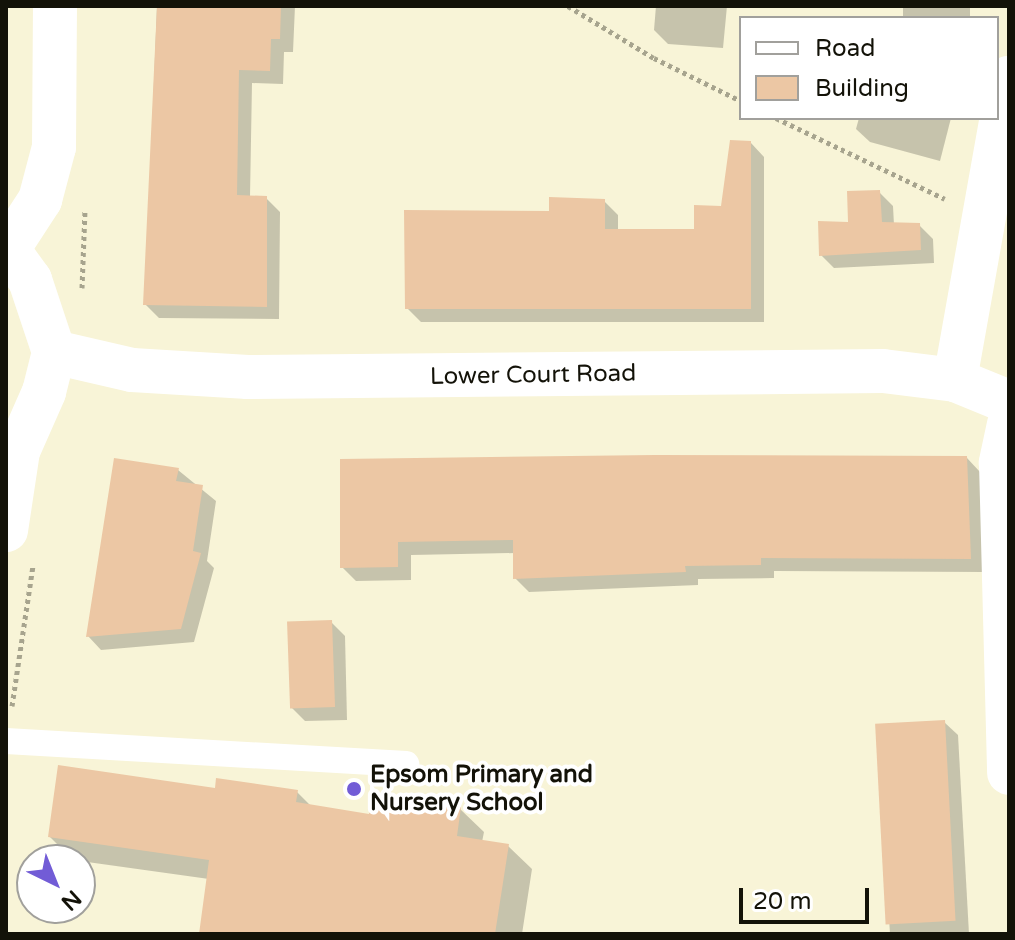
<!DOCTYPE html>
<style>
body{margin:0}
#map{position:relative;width:1015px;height:940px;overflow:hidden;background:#f8f4d7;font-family:"Varela Round",sans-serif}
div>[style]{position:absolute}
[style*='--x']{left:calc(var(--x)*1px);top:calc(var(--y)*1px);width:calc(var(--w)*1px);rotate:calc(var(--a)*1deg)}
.shadow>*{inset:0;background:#0003;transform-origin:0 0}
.building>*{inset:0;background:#ecc7a4;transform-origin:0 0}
.path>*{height:5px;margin-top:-2.5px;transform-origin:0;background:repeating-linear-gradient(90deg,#a7a48e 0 4px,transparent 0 8px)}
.lane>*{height:26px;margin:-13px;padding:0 13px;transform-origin:13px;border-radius:13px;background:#fff}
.street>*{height:44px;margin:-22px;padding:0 22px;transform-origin:22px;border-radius:22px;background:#fff}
.dots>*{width:22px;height:22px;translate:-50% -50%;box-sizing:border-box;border:4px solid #fff;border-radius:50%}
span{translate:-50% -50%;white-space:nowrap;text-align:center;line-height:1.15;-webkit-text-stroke:8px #fff;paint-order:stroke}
.street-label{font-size:24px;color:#131208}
.poi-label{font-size:24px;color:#131208;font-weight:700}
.left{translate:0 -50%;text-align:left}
.frame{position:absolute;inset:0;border:8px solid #131208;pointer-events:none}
.legend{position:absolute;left:739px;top:16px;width:260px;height:104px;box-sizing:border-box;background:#fff;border:2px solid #a1a09c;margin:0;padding:10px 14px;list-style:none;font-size:24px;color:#131208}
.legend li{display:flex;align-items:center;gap:16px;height:40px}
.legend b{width:40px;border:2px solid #a1a09c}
.north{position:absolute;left:16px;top:844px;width:80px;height:80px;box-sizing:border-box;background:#fff;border:2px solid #a1a09c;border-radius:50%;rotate:137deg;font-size:22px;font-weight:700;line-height:32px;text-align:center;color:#131208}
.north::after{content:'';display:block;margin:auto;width:28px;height:36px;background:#725cd6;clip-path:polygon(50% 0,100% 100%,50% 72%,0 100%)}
.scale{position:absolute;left:739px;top:888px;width:130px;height:36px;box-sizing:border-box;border:4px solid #131208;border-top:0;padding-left:10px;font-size:24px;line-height:28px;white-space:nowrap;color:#131208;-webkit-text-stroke:6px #fff;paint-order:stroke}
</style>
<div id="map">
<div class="shadow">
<div style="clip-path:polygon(157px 6px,295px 6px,293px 52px,284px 52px,283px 84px,252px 83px,250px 197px,266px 198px,280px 212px,279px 319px,159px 318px,145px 304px)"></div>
<div style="clip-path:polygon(656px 6px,727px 6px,723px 48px,668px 44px,654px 30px)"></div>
<div style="left:903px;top:6px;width:67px;height:12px"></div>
<div style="clip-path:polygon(859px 118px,951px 118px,940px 161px,870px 142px,856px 129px)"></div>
<div style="clip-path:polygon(751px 143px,764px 157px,764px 322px,421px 322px,407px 308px,551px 213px,604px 201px,618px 215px,618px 231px,696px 231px,722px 208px)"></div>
<div style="clip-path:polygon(879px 192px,893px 206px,894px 225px,919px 225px,933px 239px,934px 263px,834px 268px,821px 255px)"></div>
<div style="clip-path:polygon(967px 458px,980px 472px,984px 572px,774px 571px,774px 578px,698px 579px,698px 585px,529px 592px,515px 578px,515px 553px,411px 555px,411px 580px,356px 581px,342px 567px,342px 461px)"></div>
<div style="clip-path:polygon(178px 470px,216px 501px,207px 561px,214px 568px,194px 642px,101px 650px,88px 636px)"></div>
<div style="clip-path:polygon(331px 622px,345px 636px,347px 720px,305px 721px,291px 707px)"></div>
<div style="clip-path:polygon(944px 722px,958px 735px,969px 934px,890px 934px,877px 725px)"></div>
<div style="clip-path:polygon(216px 790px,297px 792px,312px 807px,370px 816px,460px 809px,484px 832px,482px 842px,508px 846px,532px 869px,522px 934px,201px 934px,209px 879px,73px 860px,50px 837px)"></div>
</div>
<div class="building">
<div style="clip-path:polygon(157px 6px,281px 6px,280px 39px,271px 39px,270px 71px,239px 70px,237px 195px,267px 196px,267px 307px,143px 305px)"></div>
<div style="clip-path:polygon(730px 140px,751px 141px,751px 309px,405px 309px,404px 210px,549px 211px,549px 197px,605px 199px,605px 229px,694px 229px,694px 205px,721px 206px)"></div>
<div style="clip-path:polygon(880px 190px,882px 222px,920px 223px,921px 250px,819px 256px,818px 221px,848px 222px,847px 191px)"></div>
<div style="clip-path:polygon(655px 455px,967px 456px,971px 559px,761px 558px,761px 565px,685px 566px,686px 572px,513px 579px,513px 540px,398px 542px,398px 567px,340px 568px,340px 459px)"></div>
<div style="clip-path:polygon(114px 458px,179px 468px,176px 481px,203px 485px,193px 551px,201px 553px,181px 629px,86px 637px)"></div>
<div style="left:332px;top:620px;width:87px;height:45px;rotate:88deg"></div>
<div style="left:945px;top:720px;width:201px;height:70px;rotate:87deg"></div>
<div style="clip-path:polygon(58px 765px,215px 788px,216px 778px,298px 790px,296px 802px,369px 814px,372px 793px,461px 807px,457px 836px,509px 844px,495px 934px,199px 934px,209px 860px,48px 837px)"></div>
</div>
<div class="path">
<div style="--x:568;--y:6;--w:100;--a:31.2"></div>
<div style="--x:654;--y:58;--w:97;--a:26.3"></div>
<div style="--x:776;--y:118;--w:187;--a:25.6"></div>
<div style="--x:82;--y:288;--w:78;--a:-87.8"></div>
<div style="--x:12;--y:706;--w:142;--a:-81.5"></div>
</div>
<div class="lane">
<div style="--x:6;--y:741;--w:401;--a:3.3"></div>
</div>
<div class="street">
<div style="--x:6;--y:247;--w:41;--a:54"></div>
<div style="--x:30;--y:280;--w:76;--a:71.6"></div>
<div style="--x:54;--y:352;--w:41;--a:104"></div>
<div style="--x:44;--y:392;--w:64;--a:113.8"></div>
<div style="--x:18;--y:451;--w:80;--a:98.6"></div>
<div style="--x:8;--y:249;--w:59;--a:-56.9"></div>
<div style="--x:40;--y:200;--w:55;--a:-75.2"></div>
<div style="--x:54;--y:147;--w:141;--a:-89.6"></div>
<div style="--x:54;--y:352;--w:80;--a:13"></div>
<div style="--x:132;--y:370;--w:116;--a:3.5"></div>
<div style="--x:248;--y:377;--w:635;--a:-0.54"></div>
<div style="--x:883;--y:371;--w:73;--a:7.1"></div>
<div style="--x:955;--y:380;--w:58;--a:22.2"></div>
<div style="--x:955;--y:380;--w:307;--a:-79.9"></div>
<div style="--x:1009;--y:424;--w:40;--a:102"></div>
<div style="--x:1001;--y:463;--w:310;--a:88.5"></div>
</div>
<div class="dots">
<div style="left:354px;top:789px;background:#725cd6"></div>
</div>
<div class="street-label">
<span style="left:533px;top:375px;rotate:-1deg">Lower Court Road</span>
</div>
<div class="poi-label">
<span class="left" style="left:370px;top:789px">Epsom Primary and<br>Nursery School</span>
</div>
<div class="frame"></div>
<ul class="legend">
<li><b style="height:10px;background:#fff"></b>Road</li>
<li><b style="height:22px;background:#ecc7a4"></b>Building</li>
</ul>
<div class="north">N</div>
<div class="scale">20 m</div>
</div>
